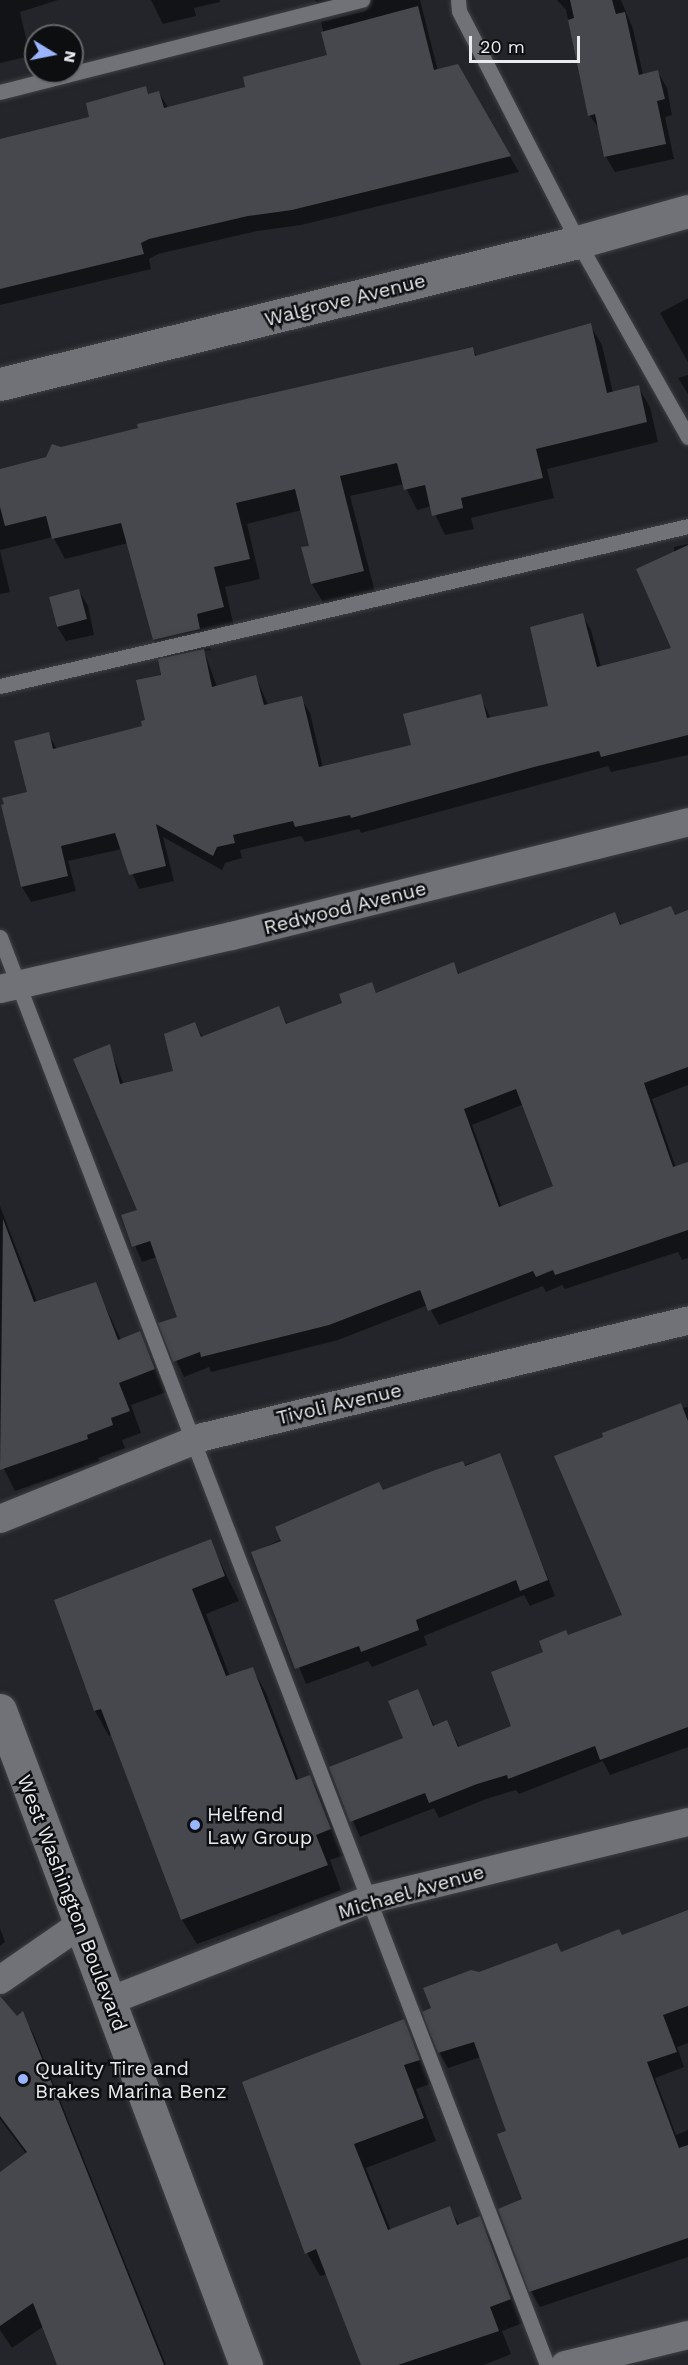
<!DOCTYPE html>
<style>
body{margin:0}
#map{position:relative;width:688px;height:2365px;overflow:hidden;background:#23252a;font-family:"Work Sans",sans-serif}
div>[style]{position:absolute}
[style*='--x']{left:calc(var(--x)*1px);top:calc(var(--y)*1px);width:calc(var(--w)*1px);rotate:calc(var(--a)*1deg)}
.shadow>*{inset:0;background:#0007}
.building>*{inset:0;background:#46484d;transform-origin:0 0}
.roads{filter:drop-shadow(0 0 2px #3d3f42) drop-shadow(0 0 2px #3d3f42)}
.service>*{height:15px;margin:-7.5px;padding:0 7.5px;transform-origin:7.5px;border-radius:7.5px;background:#707278}
.minor>*{height:28px;margin:-14px;padding:0 14px;transform-origin:14px;border-radius:14px;background:#707278}
.tertiary>*{height:33px;margin:-16.5px;padding:0 16.5px;transform-origin:16.5px;border-radius:16.5px;background:#707278}
.secondary>*{height:33px;margin:-16.5px;padding:0 16.5px;transform-origin:16.5px;border-radius:16.5px;background:#707278}
.dots>*{width:16px;height:16px;translate:-50% -50%;box-sizing:border-box;border:3px solid #0d0e10;border-radius:50%}
span{translate:-50% -50%;white-space:nowrap;text-align:center;line-height:1.15;-webkit-text-stroke:5px #0d0e10;paint-order:stroke}
.street-label{font-size:20px;color:#e9ebee}
.poi-label{font-size:20px;color:#e9ebee}
.left{translate:0 -50%;text-align:left}
.north{position:absolute;left:24px;top:24px;width:60px;height:60px;box-sizing:border-box;background:#0d0e10;border:2px solid #656669;border-radius:50%;rotate:100deg;font-size:16px;font-weight:700;line-height:24px;text-align:center;color:#e9ebee}
.north::after{content:'';display:block;margin:auto;width:21px;height:27px;background:#9bb5fd;clip-path:polygon(50% 0,100% 100%,50% 72%,0 100%)}
.scale{position:absolute;left:469px;top:36px;width:111px;height:27px;box-sizing:border-box;border:3px solid #e9ebee;border-top:0;padding-left:8px;font-size:18px;line-height:21px;white-space:nowrap;color:#e9ebee;-webkit-text-stroke:4px #0d0e10;paint-order:stroke}
</style>
<div id="map">
<div class="shadow">
<div style="clip-path:polygon(0 0,58px 0,20px 12px,30px 56px,0 63px)"></div>
<div style="clip-path:polygon(151px 0,220px 0,220px 2px,194px 8px,196px 16px,163px 24px)"></div>
<div style="clip-path:polygon(315px 0,420px 0,438px 71px,457px 66px,519px 172px,301px 225px,257px 231px,158px 254px,149px 259px,151px 269px,0 305px,0 140px,91px 118px,145px 87px,149px 95px,159px 92px,168px 108px,247px 88px,329px 56px,321px 22px,366px 11px,369px 6px,324px 17px)"></div>
<div style="clip-path:polygon(557px 0,621px 0,633px 29px,643px 75px,658px 72px,667px 88px,672px 115px,665px 117px,674px 159px,615px 172px,606px 157px,600px 130px,590px 116px,566px 10px)"></div>
<div style="clip-path:polygon(688px 298px,688px 362px,660px 313px)"></div>
<div style="clip-path:polygon(590px 325px,602px 345px,613px 393px,638px 387px,650px 407px,658px 442px,547px 469px,554px 498px,471px 518px,474px 529px,445px 535px,431px 506px,417px 510px,404px 484px,350px 496px,375px 592px,324px 604px,312px 584px,303px 548px,311px 547px,302px 510px,247px 524px,260px 579px,225px 587px,234px 627px,207px 634px,211px 650px,204px 651px,217px 687px,256px 677px,268px 705px,301px 698px,310px 713px,323px 768px,413px 746px,480px 696px,491px 719px,549px 707px,582px 615px,591px 630px,601px 667px,673px 649px,674px 547px,688px 544px,688px 755px,611px 772px,608px 766px,361px 833px,359px 829px,305px 842px,301px 836px,240px 850px,242px 858px,225px 863px,222px 870px,163px 837px,174px 881px,139px 889px,122px 849px,68px 861px,76px 891px,31px 902px,22px 887px,29px 793px,48px 734px,57px 749px,144px 727px,165px 659px,154px 640px,128px 543px,65px 559px,53px 537px,0 550px,0 471px,48px 458px,61px 449px,472px 348px,477px 357px)"></div>
<div style="clip-path:polygon(688px 375px,688px 394px,678px 378px)"></div>
<div style="clip-path:polygon(0 551px,10px 592px,0 594px)"></div>
<div style="clip-path:polygon(79px 591px,88px 606px,94px 635px,66px 641px,57px 626px,51px 598px)"></div>
<div style="clip-path:polygon(evenodd,688px 912px,688px 1085px,652px 1099px,676px 1168px,688px 1163px,688px 1258px,682px 1260px,678px 1252px,565px 1289px,562px 1285px,546px 1292px,543px 1286px,439px 1325px,428px 1305px,338px 1340px,211px 1372px,209px 1367px,184px 1377px,160px 1324px,178px 1318px,157px 1257px,142px 1262px,123px 1216px,139px 1211px,109px 1046px,124px 1085px,174px 1072px,195px 1024px,203px 1038px,278px 1008px,288px 1025px,344px 1004px,371px 984px,377px 994px,453px 964px,460px 975px,615px 914px,622px 926px,688px 912px,524px 1104px,555px 1186px,502px 1208px,472px 1125px,524px 1104px)"></div>
<div style="clip-path:polygon(0 1206px,37px 1302px,95px 1284px,121px 1340px,140px 1333px,167px 1392px,131px 1405px,141px 1433px,122px 1440px,125px 1448px,98px 1458px,100px 1461px,15px 1491px,0 1461px)"></div>
<div style="clip-path:polygon(688px 1407px,688px 1747px,610px 1775px,603px 1761px,519px 1794px,516px 1790px,486px 1799px,439px 1818px,434px 1808px,360px 1837px,330px 1768px,405px 1739px,417px 1691px,435px 1727px,447px 1722px,460px 1748px,513px 1726px,545px 1653px,569px 1637px,624px 1615px,682px 1408px)"></div>
<div style="clip-path:polygon(499px 1454px,555px 1596px,530px 1606px,524px 1595px,424px 1636px,427px 1645px,372px 1667px,368px 1661px,306px 1684px,252px 1553px,383px 1492px)"></div>
<div style="clip-path:polygon(210px 1541px,239px 1601px,206px 1614px,230px 1677px,252px 1668px,266px 1693px,299px 1781px,310px 1777px,324px 1801px,345px 1855px,330px 1860px,341px 1890px,197px 1944px,182px 1920px,113px 1734px,109px 1736px,95px 1711px,56px 1601px)"></div>
<div style="clip-path:polygon(688px 1912px,688px 2043px,677px 2047px,684px 2067px,655px 2078px,676px 2135px,688px 2130px,688px 2257px,540px 2307px,531px 2291px,524px 2200px,507px 2132px,481px 2057px,448px 2068px,439px 2052px,433px 2009px,479px 1974px,622px 1937px)"></div>
<div style="clip-path:polygon(0 1928px,5px 1942px,0 1946px)"></div>
<div style="clip-path:polygon(22px 2014px,34px 2035px,166px 2365px,59px 2365px,44px 2326px,12px 2348px,0 2330px,0 2174px,27px 2155px,0 2119px,0 2029px)"></div>
<div style="clip-path:polygon(403px 2021px,432px 2083px,416px 2089px,436px 2141px,366px 2168px,391px 2231px,449px 2208px,460px 2226px,479px 2218px,492px 2241px,523px 2323px,502px 2331px,511px 2354px,484px 2365px,362px 2365px,327px 2274px,320px 2276px,307px 2253px)"></div>
</div>
<div class="building">
<div style="clip-path:polygon(570px 0,612px 0,616px 14px,625px 12px,639px 75px,658px 70px,665px 99px,657px 101px,666px 144px,604px 157px,595px 114px,588px 116px,568px 20px,574px 18px)"></div>
<div style="clip-path:polygon(418px 6px,434px 70px,458px 64px,511px 156px,292px 210px,248px 216px,149px 239px,141px 243px,144px 254px,0 289px,0 139px,89px 117px,86px 103px,146px 86px,148px 94px,159px 91px,164px 108px,245px 87px,243px 77px,327px 55px,321px 32px)"></div>
<div style="clip-path:polygon(591px 323px,607px 393px,639px 385px,647px 422px,536px 449px,543px 478px,461px 498px,463px 508px,432px 516px,425px 485px,404px 490px,397px 463px,340px 476px,364px 571px,311px 584px,301px 547px,309px 546px,295px 489px,236px 503px,250px 559px,214px 567px,224px 607px,197px 614px,200px 629px,153px 640px,121px 523px,52px 539px,46px 516px,5px 526px,0 507px,0 469px,46px 457px,52px 444px,61px 447px,138px 428px,137px 424px,473px 347px,475px 356px)"></div>
<div style="clip-path:polygon(688px 545px,688px 735px,601px 757px,599px 751px,534px 767px,351px 818px,350px 815px,295px 827px,293px 821px,233px 835px,235px 843px,217px 847px,213px 856px,156px 824px,166px 866px,129px 875px,115px 833px,61px 846px,68px 876px,21px 887px,1px 805px,4px 804px,2px 798px,27px 792px,14px 741px,49px 732px,53px 749px,142px 726px,141px 721px,145px 720px,136px 680px,161px 675px,158px 659px,204px 649px,212px 687px,256px 675px,264px 705px,302px 696px,319px 767px,411px 745px,403px 714px,481px 694px,487px 718px,548px 706px,530px 627px,583px 613px,597px 667px,671px 648px,636px 569px)"></div>
<div style="left:79px;top:589px;width:31px;height:31px;rotate:75deg"></div>
<div style="clip-path:polygon(evenodd,671px 906px,675px 915px,688px 910px,688px 1067px,644px 1083px,673px 1167px,688px 1162px,688px 1230px,555px 1275px,553px 1270px,536px 1277px,533px 1271px,428px 1311px,420px 1290px,329px 1325px,201px 1357px,200px 1352px,173px 1362px,158px 1323px,177px 1317px,150px 1241px,132px 1247px,121px 1215px,137px 1210px,73px 1059px,110px 1044px,120px 1084px,173px 1071px,164px 1034px,195px 1022px,201px 1037px,279px 1006px,286px 1024px,342px 1003px,339px 994px,372px 982px,376px 993px,454px 962px,458px 974px,615px 912px,620px 925px,671px 906px,516px 1089px,553px 1186px,499px 1207px,464px 1109px,516px 1089px)"></div>
<div style="clip-path:polygon(3px 1219px,34px 1302px,96px 1282px,118px 1340px,140px 1331px,155px 1369px,119px 1383px,130px 1411px,111px 1418px,113px 1425px,87px 1435px,88px 1439px,0 1470px)"></div>
<div style="clip-path:polygon(681px 1403px,688px 1421px,688px 1727px,600px 1760px,595px 1746px,508px 1779px,507px 1775px,477px 1784px,429px 1803px,425px 1793px,350px 1822px,329px 1767px,403px 1738px,388px 1701px,418px 1689px,433px 1726px,447px 1720px,458px 1747px,511px 1726px,491px 1672px,543px 1652px,539px 1641px,566px 1630px,568px 1635px,622px 1615px,554px 1456px,603px 1437px,602px 1433px)"></div>
<div style="clip-path:polygon(500px 1453px,548px 1580px,520px 1591px,516px 1580px,416px 1620px,419px 1630px,361px 1652px,359px 1646px,295px 1669px,251px 1552px,281px 1541px,275px 1527px,379px 1482px,383px 1490px,438px 1469px,463px 1461px,465px 1466px)"></div>
<div style="clip-path:polygon(211px 1539px,225px 1576px,192px 1589px,226px 1676px,253px 1667px,296px 1780px,310px 1775px,331px 1829px,316px 1835px,328px 1865px,181px 1920px,101px 1709px,94px 1711px,54px 1600px)"></div>
<div style="clip-path:polygon(688px 1910px,688px 2006px,663px 2015px,677px 2052px,647px 2062px,679px 2148px,688px 2145px,688px 2238px,529px 2292px,498px 2209px,522px 2199px,497px 2134px,506px 2131px,474px 2042px,438px 2053px,422px 2012px,431px 2008px,423px 1988px,471px 1970px,479px 1972px,557px 1943px,561px 1952px,619px 1929px,622px 1935px)"></div>
<div style="clip-path:polygon(0 1996px,17px 2016px,23px 2011px,164px 2365px,57px 2365px,33px 2303px,0 2326px,0 2172px,27px 2152px,0 2116px)"></div>
<div style="clip-path:polygon(404px 2019px,420px 2060px,404px 2065px,424px 2118px,354px 2144px,388px 2230px,450px 2206px,457px 2225px,480px 2216px,511px 2299px,490px 2307px,499px 2331px,398px 2365px,361px 2365px,316px 2249px,305px 2254px,242px 2082px)"></div>
</div>
<div class="roads">
<div class="service">
<div style="--x:458;--y:0;--w:11;--a:85"></div>
<div style="--x:459;--y:11;--w:260;--a:62.7"></div>
<div style="--x:578;--y:242;--w:224;--a:60.6"></div>
<div style="--x:0;--y:92;--w:374;--a:-14.3"></div>
<div style="--x:0;--y:686;--w:706;--a:-13.09"></div>
<div style="--x:0;--y:937;--w:1529;--a:69.04"></div>
</div>
<div class="minor">
<div style="--x:0;--y:989;--w:238;--a:-12.9"></div>
<div style="--x:232;--y:936;--w:470;--a:-14"></div>
<div style="--x:0;--y:1519;--w:219;--a:-22"></div>
<div style="--x:203;--y:1437;--w:499;--a:-13.5"></div>
<div style="--x:0;--y:1980;--w:98;--a:-34.7"></div>
<div style="--x:109;--y:2001;--w:278;--a:-21.3"></div>
<div style="--x:368;--y:1900;--w:329;--a:-13.7"></div>
<div style="--x:565;--y:2365;--w:127;--a:-13.7"></div>
</div>
<div class="tertiary">
<div style="--x:0;--y:384;--w:595;--a:-13.8"></div>
<div style="--x:578;--y:242;--w:114;--a:-15.7"></div>
</div>
<div class="secondary">
<div style="--x:0;--y:1710;--w:700;--a:69.42"></div>
</div>
</div>
<div class="dots">
<div style="left:195px;top:1825px;background:#9bb5fd"></div>
<div style="left:23px;top:2079px;background:#9bb5fd"></div>
</div>
<div class="street-label">
<span style="left:345px;top:300px;rotate:-14deg">Walgrove Avenue</span>
<span style="left:345px;top:908px;rotate:-14deg">Redwood Avenue</span>
<span style="left:339px;top:1404px;rotate:-13deg">Tivoli Avenue</span>
<span style="left:411px;top:1892px;rotate:-16deg">Michael Avenue</span>
<span style="left:72px;top:1903px;rotate:69deg">West Washington Boulevard</span>
</div>
<div class="poi-label">
<span class="left" style="left:207px;top:1826px">Helfend<br>Law Group</span>
<span class="left" style="left:35px;top:2080px">Quality Tire and<br>Brakes Marina Benz</span>
</div>
<div class="north">N</div>
<div class="scale">20 m</div>
</div>
